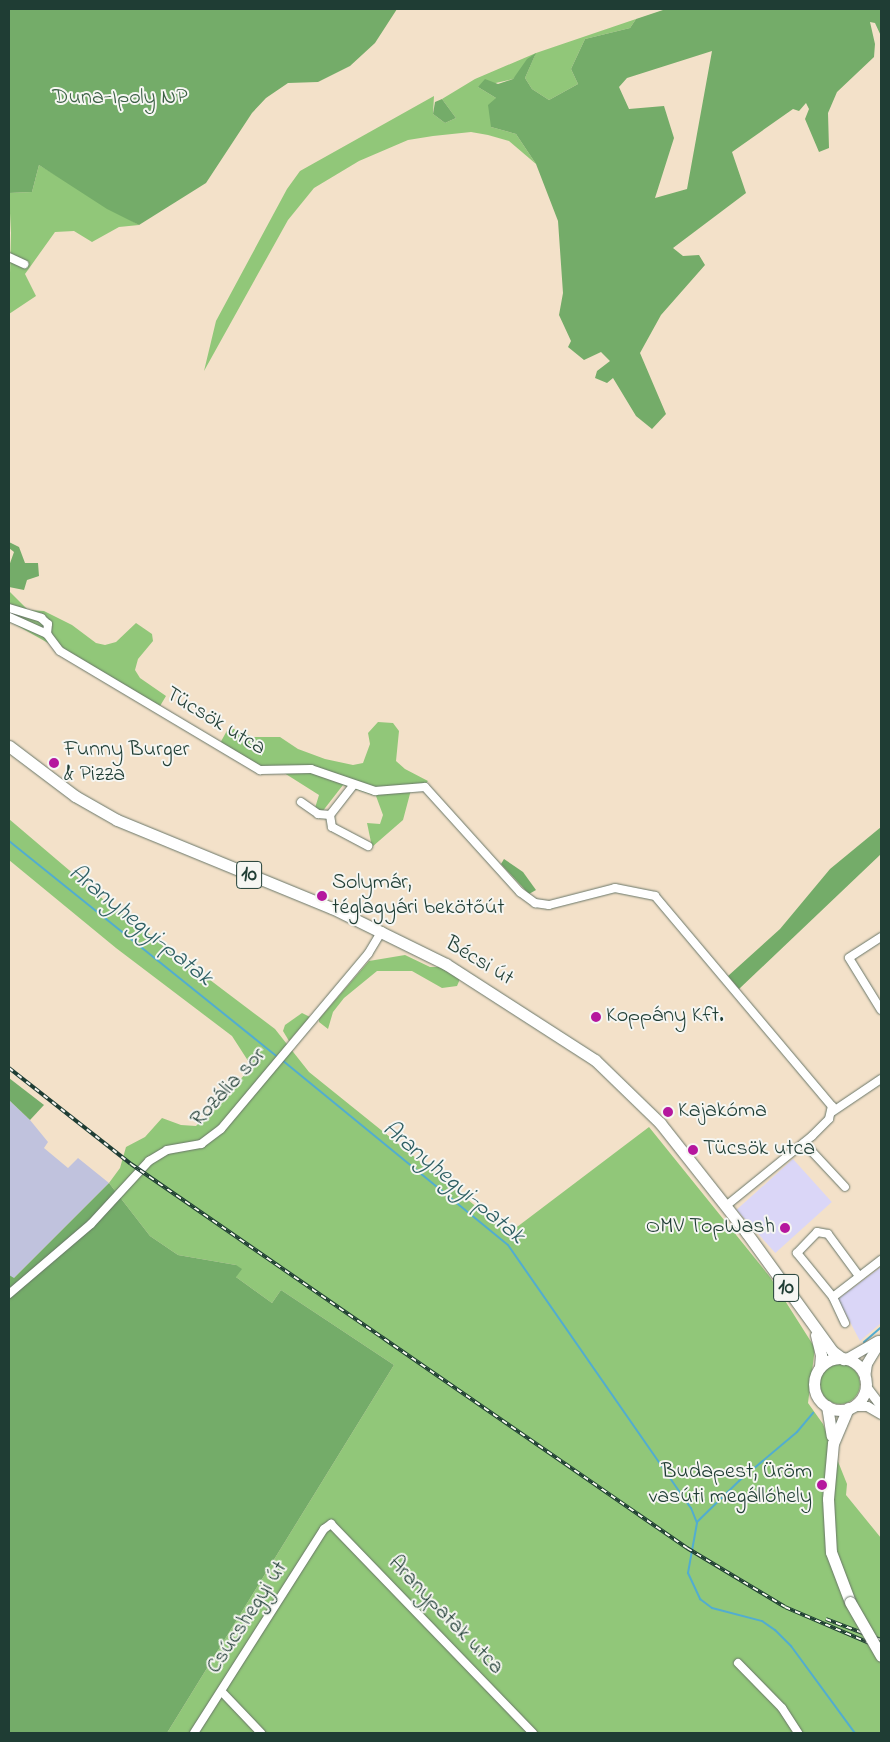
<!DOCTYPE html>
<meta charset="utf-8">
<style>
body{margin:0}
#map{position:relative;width:890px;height:1742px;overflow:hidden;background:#f3e1c9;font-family:"Indie Flower",sans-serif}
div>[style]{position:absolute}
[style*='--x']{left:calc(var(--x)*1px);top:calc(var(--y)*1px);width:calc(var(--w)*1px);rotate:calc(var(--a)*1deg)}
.built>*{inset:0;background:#dad6f7;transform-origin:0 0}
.industrial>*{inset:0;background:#c0c2dd}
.green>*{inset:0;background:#91c779}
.round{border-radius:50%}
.forest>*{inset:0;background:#74ac69}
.stream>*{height:2px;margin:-1px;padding:0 1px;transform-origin:1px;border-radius:1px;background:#52add0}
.roads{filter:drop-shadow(0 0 1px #697668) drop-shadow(0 0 1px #697668)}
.minor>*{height:8px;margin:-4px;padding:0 4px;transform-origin:4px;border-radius:4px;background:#fff}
.tertiary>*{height:9px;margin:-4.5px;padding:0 4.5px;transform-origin:4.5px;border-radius:4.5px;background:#fff}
.secondary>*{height:10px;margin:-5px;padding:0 5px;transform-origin:5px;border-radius:5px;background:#fff}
.primary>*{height:11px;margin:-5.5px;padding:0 5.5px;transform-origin:5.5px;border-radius:5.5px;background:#fff}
.primary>.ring{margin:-5.5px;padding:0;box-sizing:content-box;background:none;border:11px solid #fff;border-radius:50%}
.rail>*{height:4px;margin-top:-2px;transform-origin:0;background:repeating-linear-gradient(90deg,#f6f6f2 0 5.5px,#1f3d34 0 11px);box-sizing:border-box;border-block:1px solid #1f3d34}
.bridges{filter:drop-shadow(0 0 1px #697668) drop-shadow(0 0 1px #697668)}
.primary-bridge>*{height:11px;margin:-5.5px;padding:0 5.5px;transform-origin:5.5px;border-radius:5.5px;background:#fff}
.dots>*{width:14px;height:14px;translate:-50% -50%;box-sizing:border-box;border:2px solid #f6f6f2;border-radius:50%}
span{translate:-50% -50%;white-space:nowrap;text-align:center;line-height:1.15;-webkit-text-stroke:4px #f6f6f2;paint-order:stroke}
.shield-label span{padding:1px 4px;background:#f6f6f2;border:1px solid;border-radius:4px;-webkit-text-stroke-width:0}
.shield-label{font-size:21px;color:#1f3d34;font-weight:700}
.park-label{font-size:22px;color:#3c6045}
.street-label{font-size:22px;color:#1f3d34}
.poi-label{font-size:22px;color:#1f3d34}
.left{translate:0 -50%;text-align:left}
.right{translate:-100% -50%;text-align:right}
.water-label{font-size:24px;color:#2e5f63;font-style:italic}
.frame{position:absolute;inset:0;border:10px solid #1f3d34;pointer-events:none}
</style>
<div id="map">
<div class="built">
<div style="left:793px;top:1159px;width:58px;height:76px;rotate:48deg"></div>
<div style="clip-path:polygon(881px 1267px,881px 1323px,860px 1341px,838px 1299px)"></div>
</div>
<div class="industrial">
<div style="clip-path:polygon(9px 1100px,30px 1120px,48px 1142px,44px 1148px,68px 1168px,78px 1158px,109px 1183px,13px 1279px,9px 1275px)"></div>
</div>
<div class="green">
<div style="clip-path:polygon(636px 19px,630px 28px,585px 39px,571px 69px,578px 84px,549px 100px,532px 89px,525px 78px,535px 55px,513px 79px,478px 87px,496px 98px,491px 127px,516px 134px,536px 164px,509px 141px,488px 135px,471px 132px,433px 136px,408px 140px,359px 161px,314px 188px,288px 220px,204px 371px,216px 321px,287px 189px,300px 171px,434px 96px,433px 114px,445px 123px,456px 118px,442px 99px,475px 79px,536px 53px)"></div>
<div style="clip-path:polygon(39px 165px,139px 225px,119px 227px,92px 242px,74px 231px,55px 232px,25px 274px,36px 296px,9px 314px,11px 233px,9px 193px,32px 192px)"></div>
<div style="clip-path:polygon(9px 591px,28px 610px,44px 611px,72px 625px,96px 643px,105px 645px,116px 642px,136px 623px,152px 634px,153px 641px,138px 659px,135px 670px,140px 678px,166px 696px,160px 706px,9px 621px)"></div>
<div style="clip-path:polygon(378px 722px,393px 723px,399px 731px,396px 761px,405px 769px,428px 781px,422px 788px,411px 790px,403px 820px,372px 847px,367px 823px,380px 824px,383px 815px,376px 796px,343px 785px,322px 812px,315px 808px,319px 795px,281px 771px,268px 770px,219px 745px,229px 727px,253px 737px,280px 737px,298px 749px,325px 759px,353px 765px,363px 763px,370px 744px,368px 733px)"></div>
<div style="clip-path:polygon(9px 819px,103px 899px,275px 1029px,309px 1072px,509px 1233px,649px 1127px,770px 1277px,815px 1348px,808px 1403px,823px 1424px,847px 1484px,846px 1495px,881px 1538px,881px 1733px,167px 1733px,394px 1365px,281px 1290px,272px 1303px,236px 1277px,236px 1265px,178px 1255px,150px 1236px,109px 1183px,120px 1168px,126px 1147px,145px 1137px,162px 1118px,181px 1125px,196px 1126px,252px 1067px,232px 1036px,116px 948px,9px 860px)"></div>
<div style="clip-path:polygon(405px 955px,430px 967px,439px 967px,460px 979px,457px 986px,442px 988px,412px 971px,377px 971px,344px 998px,333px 1012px,328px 1029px,319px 1022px,319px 1019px,369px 961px)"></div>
<div style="clip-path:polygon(302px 1013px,310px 1017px,289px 1041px,283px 1031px,285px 1025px)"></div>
<div class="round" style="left:820px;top:1364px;width:40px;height:40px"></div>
</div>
<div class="forest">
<div style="clip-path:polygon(9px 9px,397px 9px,375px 43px,350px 66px,318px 82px,288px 83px,266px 98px,252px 113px,206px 183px,139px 225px,107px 209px,39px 165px,32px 192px,9px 193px)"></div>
<div style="clip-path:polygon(evenodd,666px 9px,881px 9px,881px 36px,875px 23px,870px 22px,875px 44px,874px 57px,837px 92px,828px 113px,829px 148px,819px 152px,805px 119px,809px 109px,806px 103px,799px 111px,793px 109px,732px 152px,746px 193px,673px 248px,683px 256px,699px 255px,705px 265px,661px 315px,640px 353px,666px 414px,652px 429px,636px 416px,613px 378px,607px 383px,595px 378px,597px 371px,610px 361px,601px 352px,584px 360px,568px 347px,571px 341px,559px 315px,563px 293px,558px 221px,536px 164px,516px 134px,491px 127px,488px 105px,496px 98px,478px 87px,485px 79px,498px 84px,513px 79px,527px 59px,536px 53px,525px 78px,532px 89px,549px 100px,578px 84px,571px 69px,585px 39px,630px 28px,636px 19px,666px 9px,712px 51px,687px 189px,655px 198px,674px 138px,664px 106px,629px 109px,619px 87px,627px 78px,712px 51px)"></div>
<div style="clip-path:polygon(442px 99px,456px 118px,445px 123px,433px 114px,435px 102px)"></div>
<div style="clip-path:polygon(9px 542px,19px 547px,25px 563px,38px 563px,39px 576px,27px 580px,24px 590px,9px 587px,9px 566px,14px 552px,9px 548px)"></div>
<div style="clip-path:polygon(881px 827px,881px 854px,739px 989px,728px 976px,780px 929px,830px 869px)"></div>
<div style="clip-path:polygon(504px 859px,523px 872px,536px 890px,529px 894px,501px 864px)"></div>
<div style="clip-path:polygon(9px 1078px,44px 1105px,30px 1120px,9px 1100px)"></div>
<div style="clip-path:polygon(109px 1183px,150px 1236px,178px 1255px,236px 1265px,242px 1269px,236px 1277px,272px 1303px,281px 1290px,394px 1365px,167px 1733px,9px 1733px,9px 1275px,14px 1278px)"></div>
</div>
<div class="stream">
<div style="--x:9;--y:841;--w:345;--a:38.8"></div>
<div style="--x:282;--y:1060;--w:292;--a:39.3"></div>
<div style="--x:508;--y:1245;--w:320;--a:55.2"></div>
<div style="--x:691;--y:1508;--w:16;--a:68"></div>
<div style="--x:697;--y:1523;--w:51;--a:100.2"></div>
<div style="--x:688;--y:1573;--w:29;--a:65"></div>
<div style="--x:700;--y:1599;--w:15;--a:37"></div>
<div style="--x:712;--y:1608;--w:52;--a:14.6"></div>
<div style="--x:762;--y:1621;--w:16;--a:35"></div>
<div style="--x:775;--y:1630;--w:23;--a:45"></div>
<div style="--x:791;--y:1646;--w:108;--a:53.7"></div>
<div style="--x:864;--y:1342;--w:23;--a:-41"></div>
<div style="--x:697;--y:1522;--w:59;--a:-44.3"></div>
<div style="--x:739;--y:1481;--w:76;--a:-40.2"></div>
<div style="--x:797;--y:1432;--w:25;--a:-50"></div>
</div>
<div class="roads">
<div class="minor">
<div style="--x:9;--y:257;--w:17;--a:25"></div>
<div style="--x:9;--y:608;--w:34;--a:17"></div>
<div style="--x:41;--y:618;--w:9;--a:41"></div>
<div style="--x:48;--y:624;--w:10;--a:96"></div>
<div style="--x:9;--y:617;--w:42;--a:24.1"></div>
<div style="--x:47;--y:634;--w:21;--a:53"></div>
<div style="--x:60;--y:651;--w:233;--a:30.8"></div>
<div style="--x:260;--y:770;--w:51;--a:-1.1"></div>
<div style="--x:311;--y:769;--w:68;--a:19"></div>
<div style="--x:375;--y:791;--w:50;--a:-4.6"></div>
<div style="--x:425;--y:787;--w:142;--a:47.9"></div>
<div style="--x:520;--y:892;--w:19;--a:36"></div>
<div style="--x:535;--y:903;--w:14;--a:8"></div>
<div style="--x:549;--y:905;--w:68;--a:-14.4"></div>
<div style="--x:615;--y:888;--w:41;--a:11.3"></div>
<div style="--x:655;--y:896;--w:275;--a:49.9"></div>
<div style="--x:832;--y:1106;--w:13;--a:103"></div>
<div style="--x:829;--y:1119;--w:24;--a:135"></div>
<div style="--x:812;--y:1136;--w:111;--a:140.9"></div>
<div style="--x:301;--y:802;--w:21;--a:35"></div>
<div style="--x:318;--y:814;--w:12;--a:5"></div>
<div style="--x:330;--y:815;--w:12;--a:81"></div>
<div style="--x:332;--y:827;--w:41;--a:27.8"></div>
<div style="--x:330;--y:815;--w:37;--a:-52"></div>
<div style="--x:881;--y:937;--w:38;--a:147"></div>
<div style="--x:849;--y:958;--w:61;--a:58.4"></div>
<div style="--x:832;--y:1112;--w:59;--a:-34"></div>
<div style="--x:804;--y:1143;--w:60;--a:47"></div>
<div style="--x:9;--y:1294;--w:108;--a:-40.5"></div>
<div style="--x:91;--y:1224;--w:86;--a:-47.4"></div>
<div style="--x:149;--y:1161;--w:21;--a:-31"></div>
<div style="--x:167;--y:1150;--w:35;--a:-10"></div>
<div style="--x:201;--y:1144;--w:25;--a:-37"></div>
<div style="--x:221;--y:1129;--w:229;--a:-50"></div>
<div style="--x:368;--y:954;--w:27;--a:-59"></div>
<div style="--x:833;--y:1297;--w:57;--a:-129.3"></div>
<div style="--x:797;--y:1253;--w:29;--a:-46"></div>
<div style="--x:817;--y:1232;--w:11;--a:10"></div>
<div style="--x:828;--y:1234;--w:52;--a:53.6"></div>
<div style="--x:845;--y:1323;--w:29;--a:-115"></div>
<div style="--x:833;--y:1297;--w:61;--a:-37.6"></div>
<div style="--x:738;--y:1663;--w:63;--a:45.6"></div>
<div style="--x:782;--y:1708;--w:30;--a:57"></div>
<div style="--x:222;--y:1692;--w:57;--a:46.4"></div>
<div style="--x:194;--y:1733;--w:242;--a:-57.5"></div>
<div style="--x:324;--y:1529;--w:9;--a:-36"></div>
<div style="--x:331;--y:1524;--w:291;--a:46"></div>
</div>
<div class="tertiary">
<div style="--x:865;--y:1385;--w:26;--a:53"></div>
<div style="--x:853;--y:1406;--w:14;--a:0"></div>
<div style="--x:867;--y:1406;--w:16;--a:30"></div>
</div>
<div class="secondary">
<div style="--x:847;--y:1359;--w:36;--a:-30"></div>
<div style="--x:865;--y:1378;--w:14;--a:-82"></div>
<div style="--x:867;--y:1364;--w:27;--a:-59"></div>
</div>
<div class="primary">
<div style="--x:9;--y:746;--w:83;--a:37.1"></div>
<div style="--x:75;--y:796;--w:48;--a:29.7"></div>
<div style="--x:117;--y:820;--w:232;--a:22.3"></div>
<div style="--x:332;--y:908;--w:127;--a:26.2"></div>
<div style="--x:446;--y:964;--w:177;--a:32.8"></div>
<div style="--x:595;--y:1060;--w:91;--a:44.1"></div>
<div style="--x:660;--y:1123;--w:139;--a:51.7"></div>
<div style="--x:746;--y:1232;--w:147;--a:54.1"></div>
<div style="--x:832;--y:1351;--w:14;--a:36"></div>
<div style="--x:816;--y:1335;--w:21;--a:76"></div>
<div style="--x:821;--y:1355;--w:12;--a:95"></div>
<div class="ring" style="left:814px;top:1358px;width:41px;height:41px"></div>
<div style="--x:827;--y:1406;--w:30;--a:81"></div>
<div style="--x:848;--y:1408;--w:38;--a:113"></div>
<div style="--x:833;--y:1443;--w:56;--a:95.1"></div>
<div style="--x:828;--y:1499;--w:53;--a:86.8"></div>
<div style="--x:831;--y:1552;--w:53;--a:69.2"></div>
</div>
</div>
<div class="rail">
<div style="--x:9;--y:1068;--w:155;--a:38.2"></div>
<div style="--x:131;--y:1164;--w:676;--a:34.63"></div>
<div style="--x:687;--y:1548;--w:114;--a:31"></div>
<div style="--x:785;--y:1607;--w:104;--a:23.1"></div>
<div style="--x:826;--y:1619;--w:59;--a:20.9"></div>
</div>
<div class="bridges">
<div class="primary-bridge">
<div style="--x:850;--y:1602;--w:62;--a:60.1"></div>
</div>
</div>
<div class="dots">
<div style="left:54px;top:763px;background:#b5179e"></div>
<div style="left:322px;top:896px;background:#b5179e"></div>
<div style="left:596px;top:1017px;background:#b5179e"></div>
<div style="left:668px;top:1112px;background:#b5179e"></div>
<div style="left:693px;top:1150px;background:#b5179e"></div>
<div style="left:785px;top:1228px;background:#b5179e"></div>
<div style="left:822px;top:1485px;background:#b5179e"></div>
</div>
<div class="shield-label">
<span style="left:249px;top:875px">10</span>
<span style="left:786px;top:1288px">10</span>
</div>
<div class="park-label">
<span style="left:120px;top:99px">Duna-Ipoly NP</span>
</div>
<div class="street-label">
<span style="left:215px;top:722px;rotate:31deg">Tücsök utca</span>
<span style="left:479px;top:962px;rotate:31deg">Bécsi út</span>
<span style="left:229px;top:1088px;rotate:-47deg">Rozália sor</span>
<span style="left:445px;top:1616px;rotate:46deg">Aranypatak utca</span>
<span style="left:248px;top:1618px;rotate:-57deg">Csúcshegyi út</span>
</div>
<div class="poi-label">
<span class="left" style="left:64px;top:763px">Funny Burger<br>&amp; Pizza</span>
<span class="left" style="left:332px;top:896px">Solymár,<br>téglagyári bekötőút</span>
<span class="left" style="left:606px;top:1017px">Koppány Kft.</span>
<span class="left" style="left:678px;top:1112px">Kajakóma</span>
<span class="left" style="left:703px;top:1150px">Tücsök utca</span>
<span class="right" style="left:775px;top:1228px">OMV TopWash</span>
<span class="right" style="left:812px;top:1485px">Budapest, Üröm<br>vasúti megállóhely</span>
</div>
<div class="water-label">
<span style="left:140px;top:926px;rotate:39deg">Aranyhegyi-patak</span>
<span style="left:453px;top:1183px;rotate:40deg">Aranyhegyi-patak</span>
</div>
<div class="frame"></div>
</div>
